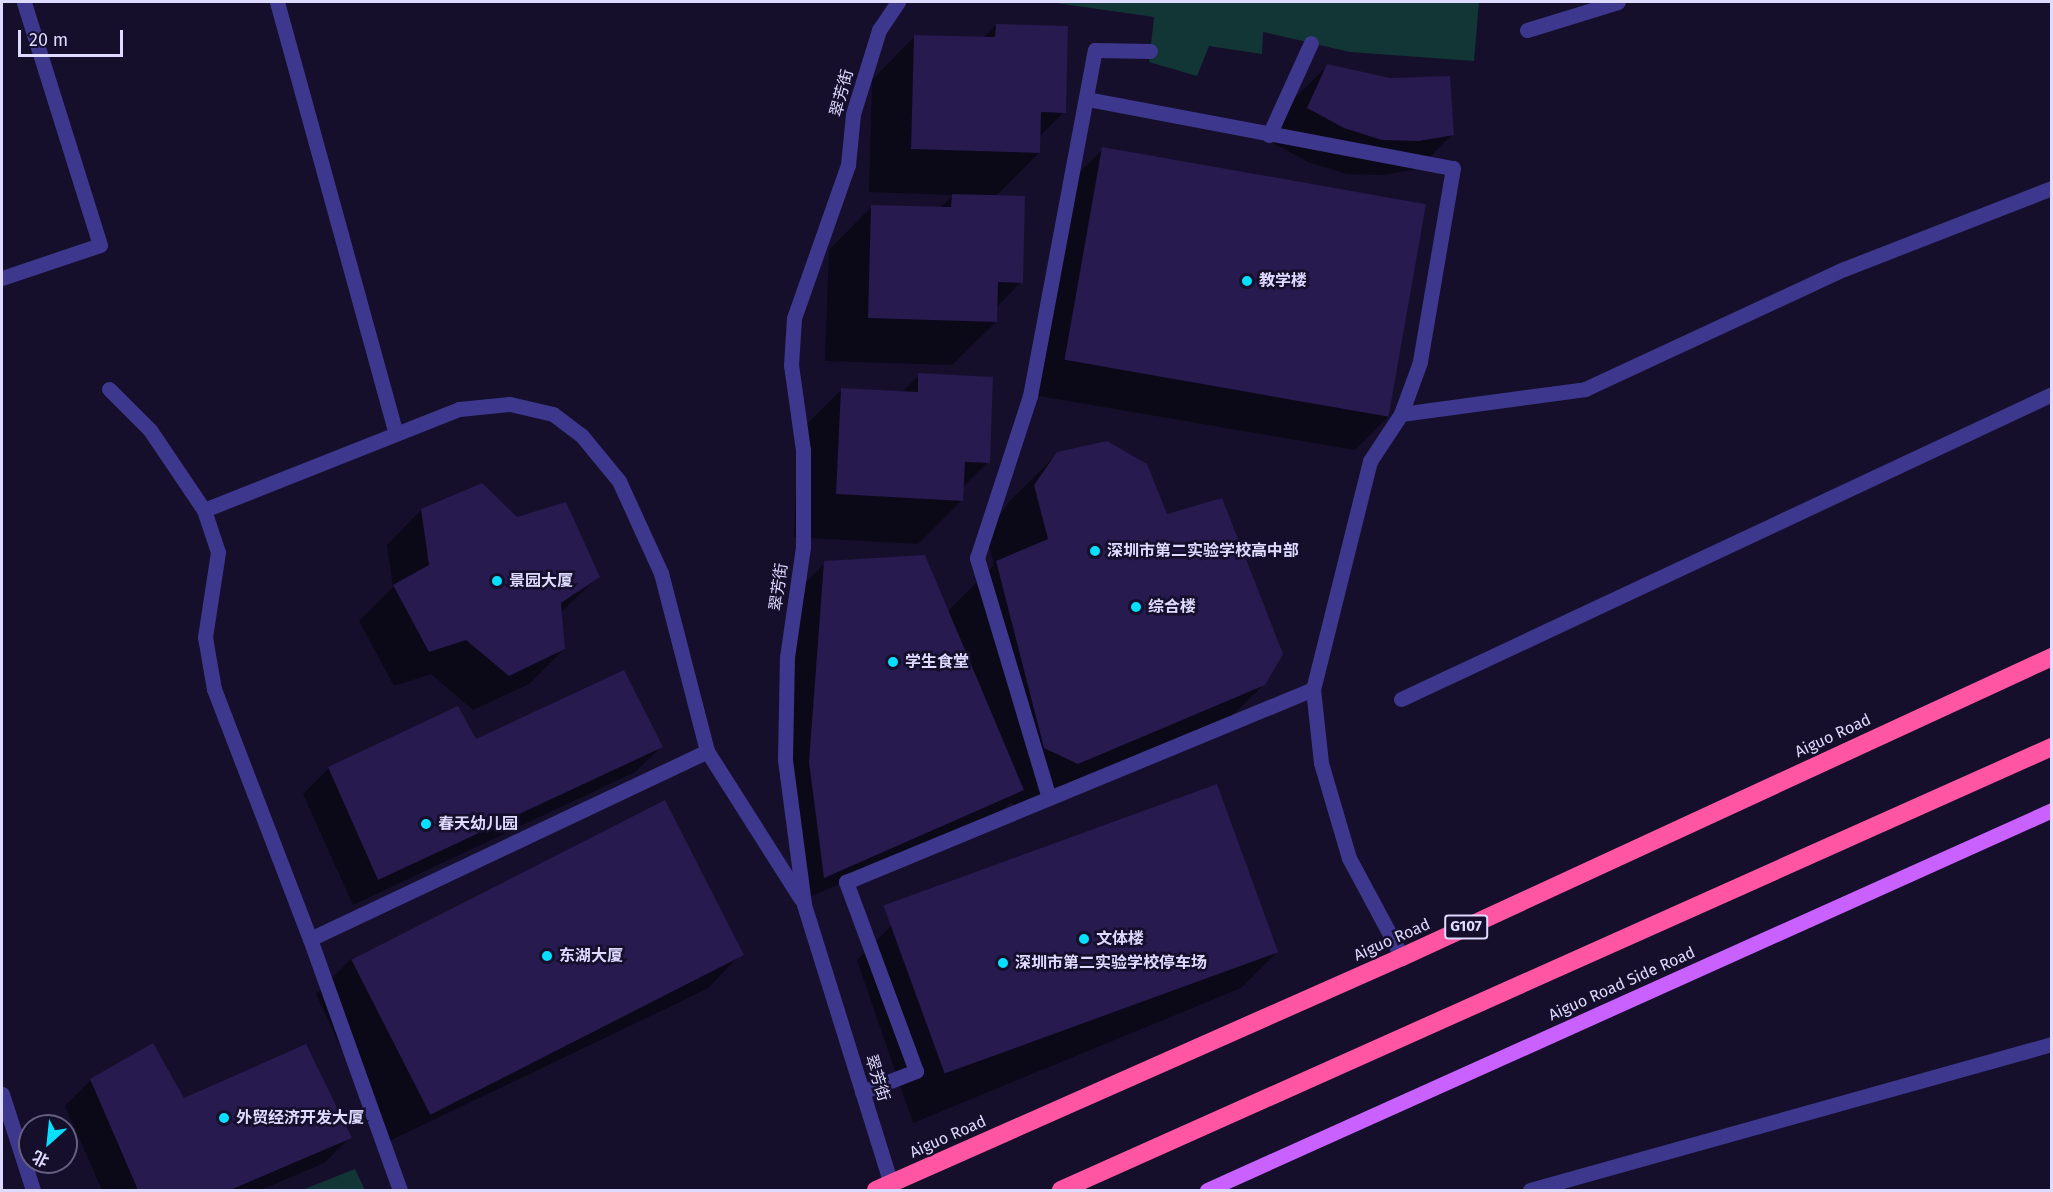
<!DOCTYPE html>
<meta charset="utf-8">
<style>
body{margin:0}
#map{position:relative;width:2053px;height:1192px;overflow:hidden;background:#150f2c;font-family:"Fira Sans","Noto Sans SC",sans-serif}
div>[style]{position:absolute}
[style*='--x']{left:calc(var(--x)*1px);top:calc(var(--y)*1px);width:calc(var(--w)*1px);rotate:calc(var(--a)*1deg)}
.green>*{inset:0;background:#123636}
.shadow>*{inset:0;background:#0007}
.building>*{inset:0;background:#261a4e;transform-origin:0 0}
.minor>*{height:15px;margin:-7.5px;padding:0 7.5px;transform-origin:7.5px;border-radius:7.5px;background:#3d388d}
.major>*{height:15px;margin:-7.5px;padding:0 7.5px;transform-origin:7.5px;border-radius:7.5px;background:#c861ff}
.highway>*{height:18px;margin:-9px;padding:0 9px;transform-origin:9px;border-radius:9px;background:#ff55a2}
.dots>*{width:16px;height:16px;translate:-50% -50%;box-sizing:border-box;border:3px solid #150f2c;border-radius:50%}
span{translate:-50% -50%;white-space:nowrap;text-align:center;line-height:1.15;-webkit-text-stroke:5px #150f2c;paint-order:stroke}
.shield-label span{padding:2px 4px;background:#150f2c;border:2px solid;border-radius:4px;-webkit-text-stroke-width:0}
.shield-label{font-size:15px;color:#dfdaff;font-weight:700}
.street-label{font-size:16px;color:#dfdaff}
.poi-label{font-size:16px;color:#dfdaff;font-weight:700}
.left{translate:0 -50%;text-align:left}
.frame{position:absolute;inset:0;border:3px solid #dfdaff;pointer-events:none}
.north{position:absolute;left:18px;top:1114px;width:60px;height:60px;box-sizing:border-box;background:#150f2c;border:2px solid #666080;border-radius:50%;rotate:207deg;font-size:16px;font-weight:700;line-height:24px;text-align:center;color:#dfdaff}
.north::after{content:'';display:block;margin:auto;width:21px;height:27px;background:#06dfff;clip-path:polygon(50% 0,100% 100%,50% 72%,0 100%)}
.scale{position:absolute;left:18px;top:30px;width:105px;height:27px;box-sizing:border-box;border:3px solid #dfdaff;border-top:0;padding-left:8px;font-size:18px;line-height:21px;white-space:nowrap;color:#dfdaff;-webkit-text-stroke:4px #150f2c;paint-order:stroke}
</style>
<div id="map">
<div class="green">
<div style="clip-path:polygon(1049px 2px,1479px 2px,1474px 61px,1350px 52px,1263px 32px,1262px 54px,1209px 46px,1197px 76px,1149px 62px,1154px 17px)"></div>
<div style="clip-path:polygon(355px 1169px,365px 1190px,302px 1190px)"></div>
</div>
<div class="shadow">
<div style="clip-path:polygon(996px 25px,1064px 112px,1039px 137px,1039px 153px,995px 197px,1021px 282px,996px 308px,996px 322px,952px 365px,825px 361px,829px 250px,872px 206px,940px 208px,953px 195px,869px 192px,872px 80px,915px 36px,983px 38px)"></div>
<div style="clip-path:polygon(1327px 66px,1453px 134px,1418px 169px,1383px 175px,1347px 174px,1308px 162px,1273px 143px,1292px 101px)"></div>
<div style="clip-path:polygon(1103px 149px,1390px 415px,1355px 450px,1033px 395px,1068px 184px)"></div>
<div style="clip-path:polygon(919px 375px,988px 462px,962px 488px,962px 500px,918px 544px,794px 537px,798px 433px,842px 389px,902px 392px)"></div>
<div style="clip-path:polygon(1058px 453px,1264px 684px,1215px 733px,1028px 811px,1010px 803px,997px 816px,798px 902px,784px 789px,799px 589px,825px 563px,947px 612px,994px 565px,986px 535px,1009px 502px)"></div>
<div style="clip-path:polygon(421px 510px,517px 519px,599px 576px,560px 613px,564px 649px,529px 684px,473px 710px,431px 674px,394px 686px,359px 621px,393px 587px,387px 545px)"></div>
<div style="clip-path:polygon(476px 741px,661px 747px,635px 772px,353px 905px,303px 794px,329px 768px)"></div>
<div style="clip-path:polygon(1216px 786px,1276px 953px,1241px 988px,913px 1123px,857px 960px,891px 926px)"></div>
<div style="clip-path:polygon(741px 954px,707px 989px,385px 1143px,316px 994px,351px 959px)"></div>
<div style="clip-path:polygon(91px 1080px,184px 1100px,350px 1138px,324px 1163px,261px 1190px,102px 1190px,65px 1106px)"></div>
</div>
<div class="building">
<div style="clip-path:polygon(996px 24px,1068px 26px,1066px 113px,1041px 112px,1040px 153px,911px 149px,914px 35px,995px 37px)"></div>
<div style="clip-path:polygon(1327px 64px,1390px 78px,1450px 76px,1454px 135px,1419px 141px,1382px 140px,1344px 128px,1307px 108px)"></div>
<div style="left:1102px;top:147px;width:329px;height:216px;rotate:10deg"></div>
<div style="clip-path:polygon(952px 194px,1025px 196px,1023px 283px,998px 282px,997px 322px,868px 318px,871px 205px,951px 207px)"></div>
<div style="clip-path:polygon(918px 373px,993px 377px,990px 463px,965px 462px,963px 501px,836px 494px,841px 388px,918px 392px)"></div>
<div style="clip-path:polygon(1107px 441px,1147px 464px,1167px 514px,1222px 498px,1283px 654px,1265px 685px,1078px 764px,1044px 748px,996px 561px,1048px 539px,1034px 485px,1057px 452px)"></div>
<div style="clip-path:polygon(482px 483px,517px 517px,566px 502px,600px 577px,561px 603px,565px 649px,509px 676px,466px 640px,429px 652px,393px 585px,429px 565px,421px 509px)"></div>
<div style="clip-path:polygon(925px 555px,1024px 790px,824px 878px,809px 762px,824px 561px)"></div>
<div style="clip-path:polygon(624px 670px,663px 747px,378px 880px,328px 767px,458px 706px,476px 739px)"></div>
<div style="left:1217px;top:784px;width:179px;height:355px;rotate:70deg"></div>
<div style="left:665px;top:800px;width:174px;height:352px;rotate:63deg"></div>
<div style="clip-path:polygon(153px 1043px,184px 1098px,306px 1044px,352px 1138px,230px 1190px,138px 1190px,90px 1079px)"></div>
</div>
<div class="minor">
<div style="--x:277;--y:2;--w:447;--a:74.6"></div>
<div style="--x:1527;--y:30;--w:95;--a:-17.1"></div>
<div style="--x:1087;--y:99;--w:372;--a:10.7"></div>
<div style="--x:1453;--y:168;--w:197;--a:99.7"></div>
<div style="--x:1420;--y:362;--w:55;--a:110.1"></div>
<div style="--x:1401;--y:414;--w:56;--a:123.4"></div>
<div style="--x:1370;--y:461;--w:235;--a:104"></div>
<div style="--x:1313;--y:689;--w:74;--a:83.8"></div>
<div style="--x:1321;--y:763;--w:99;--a:73.6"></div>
<div style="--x:1349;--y:858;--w:112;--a:61.8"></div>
<div style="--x:1269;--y:135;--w:101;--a:-65.5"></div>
<div style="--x:2;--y:278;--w:103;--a:-18.6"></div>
<div style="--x:100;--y:245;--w:255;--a:-107.4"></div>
<div style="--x:109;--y:389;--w:58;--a:45"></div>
<div style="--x:150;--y:430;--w:97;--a:56"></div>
<div style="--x:204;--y:510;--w:44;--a:71.6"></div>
<div style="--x:218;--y:552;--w:86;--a:98.7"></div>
<div style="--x:205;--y:637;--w:53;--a:80.2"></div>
<div style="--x:214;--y:689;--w:268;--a:69"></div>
<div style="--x:310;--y:939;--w:267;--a:70.3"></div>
<div style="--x:1401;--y:414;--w:186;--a:-7.7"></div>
<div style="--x:1585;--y:389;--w:285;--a:-24.9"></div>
<div style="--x:1844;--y:269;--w:223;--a:-21.3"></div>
<div style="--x:204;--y:510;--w:274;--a:-21.6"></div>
<div style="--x:459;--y:409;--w:51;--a:-5.6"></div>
<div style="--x:510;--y:404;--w:44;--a:13.1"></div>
<div style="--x:553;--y:414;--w:36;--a:37"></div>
<div style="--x:582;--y:436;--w:58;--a:50.6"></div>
<div style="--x:619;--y:481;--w:101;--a:65.5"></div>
<div style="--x:661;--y:573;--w:184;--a:75.5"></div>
<div style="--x:707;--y:751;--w:175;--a:57.6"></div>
<div style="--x:1401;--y:699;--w:719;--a:-25.1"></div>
<div style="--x:1049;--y:798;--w:251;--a:-106.7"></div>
<div style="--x:977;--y:558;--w:170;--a:-71.9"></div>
<div style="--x:1030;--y:396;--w:352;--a:-79.4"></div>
<div style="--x:1095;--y:50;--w:55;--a:1"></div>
<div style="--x:310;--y:939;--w:439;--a:-25.3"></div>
<div style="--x:862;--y:1092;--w:58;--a:-21.3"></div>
<div style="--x:916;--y:1071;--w:202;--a:-110.3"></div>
<div style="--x:846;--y:882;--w:505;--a:-22.45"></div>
<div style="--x:2;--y:1094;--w:101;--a:72.1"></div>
<div style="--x:891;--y:1184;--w:293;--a:-107.3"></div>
<div style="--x:804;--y:904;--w:146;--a:-97.5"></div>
<div style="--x:785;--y:759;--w:102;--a:-88.9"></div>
<div style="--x:787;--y:657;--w:111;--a:-81.7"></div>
<div style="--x:803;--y:547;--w:97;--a:-90"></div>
<div style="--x:803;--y:450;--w:86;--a:-98"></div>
<div style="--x:791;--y:365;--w:47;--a:-86.3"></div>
<div style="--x:794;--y:318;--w:162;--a:-70.6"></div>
<div style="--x:848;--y:165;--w:51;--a:-84.4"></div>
<div style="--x:853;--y:114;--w:88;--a:-72.8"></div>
<div style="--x:879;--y:30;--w:34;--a:-56"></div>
<div style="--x:1530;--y:1190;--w:542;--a:-15.63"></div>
</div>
<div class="major">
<div style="--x:1207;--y:1190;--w:927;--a:-24.21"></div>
</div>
<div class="highway">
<div style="--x:876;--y:1190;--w:575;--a:-23.89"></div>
<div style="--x:1402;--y:957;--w:716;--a:-24.78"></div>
<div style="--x:1061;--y:1190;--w:1086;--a:-24.09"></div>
</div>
<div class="dots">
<div style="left:1247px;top:281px;background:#06dfff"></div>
<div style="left:1095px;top:551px;background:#06dfff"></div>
<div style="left:497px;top:581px;background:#06dfff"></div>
<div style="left:1136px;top:607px;background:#06dfff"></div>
<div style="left:893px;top:662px;background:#06dfff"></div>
<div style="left:426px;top:824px;background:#06dfff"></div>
<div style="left:1084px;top:939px;background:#06dfff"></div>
<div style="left:547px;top:956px;background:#06dfff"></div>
<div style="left:1003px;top:963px;background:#06dfff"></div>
<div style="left:224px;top:1118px;background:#06dfff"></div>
</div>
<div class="shield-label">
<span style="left:1466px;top:927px">G107</span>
</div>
<div class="street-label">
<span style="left:842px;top:93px;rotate:-75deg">翠芳街</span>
<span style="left:779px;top:587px;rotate:-82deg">翠芳街</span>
<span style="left:1833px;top:736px;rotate:-25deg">Aiguo Road</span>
<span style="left:1392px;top:940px;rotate:-24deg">Aiguo Road</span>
<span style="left:1622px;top:984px;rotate:-24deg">Aiguo Road Side Road</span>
<span style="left:877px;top:1078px;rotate:73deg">翠芳街</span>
<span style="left:948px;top:1137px;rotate:-24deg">Aiguo Road</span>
</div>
<div class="poi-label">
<span class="left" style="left:1259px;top:281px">教学楼</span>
<span class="left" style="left:1107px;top:551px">深圳市第二实验学校高中部</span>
<span class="left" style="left:509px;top:581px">景园大厦</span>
<span class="left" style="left:1148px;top:607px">综合楼</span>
<span class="left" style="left:905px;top:662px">学生食堂</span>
<span class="left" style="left:438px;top:824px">春天幼儿园</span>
<span class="left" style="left:1096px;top:939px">文体楼</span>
<span class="left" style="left:559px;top:956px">东湖大厦</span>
<span class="left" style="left:1015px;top:963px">深圳市第二实验学校停车场</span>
<span class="left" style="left:236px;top:1118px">外贸经济开发大厦</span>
</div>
<div class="frame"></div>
<div class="north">北</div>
<div class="scale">20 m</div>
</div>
